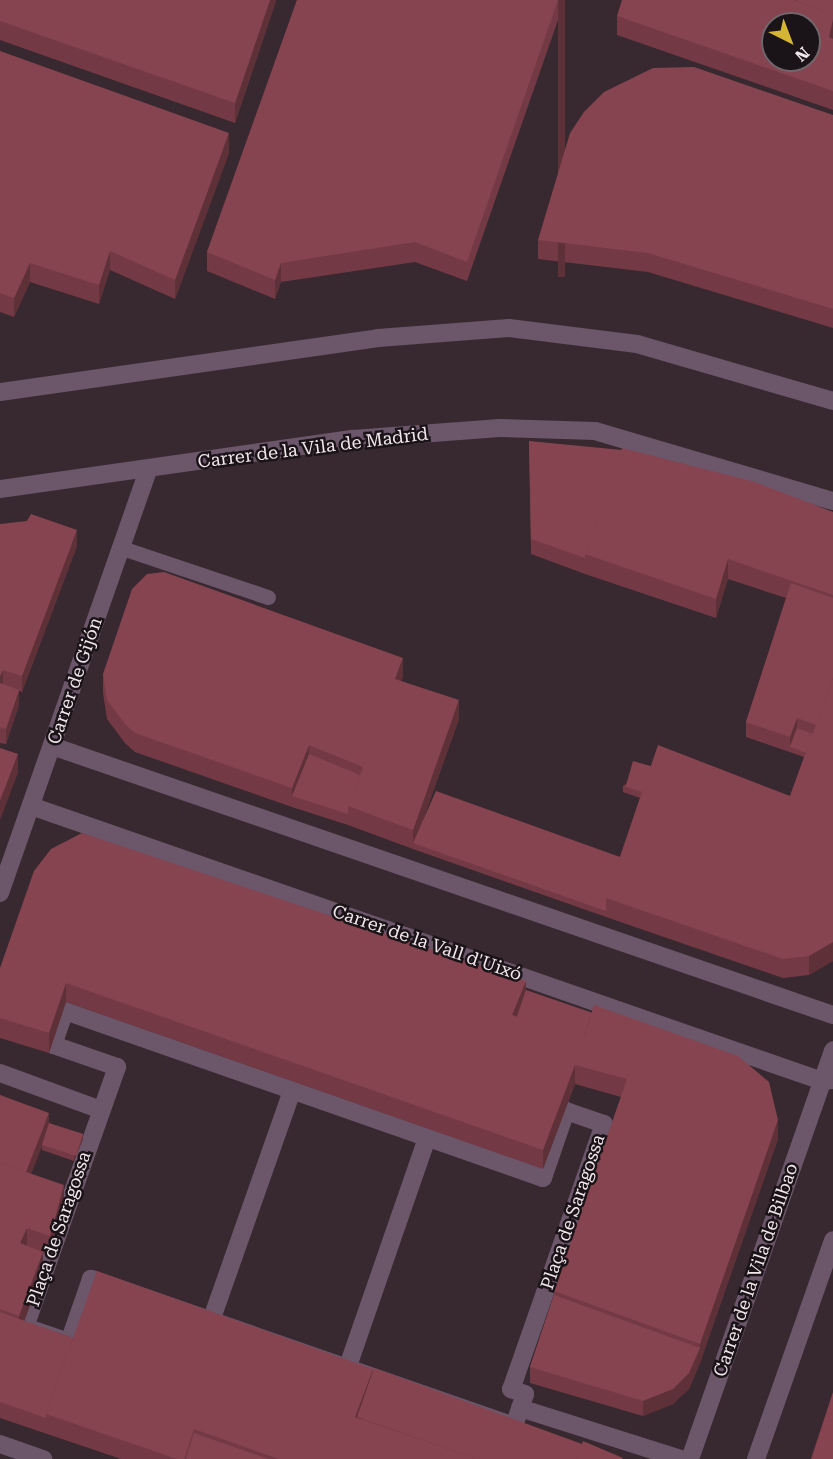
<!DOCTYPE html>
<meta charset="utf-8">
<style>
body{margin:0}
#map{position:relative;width:833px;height:1459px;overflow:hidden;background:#382830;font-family:"Roboto Serif",serif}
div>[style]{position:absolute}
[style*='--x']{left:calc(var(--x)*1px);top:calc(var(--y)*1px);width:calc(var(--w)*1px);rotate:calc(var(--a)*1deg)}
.service>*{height:15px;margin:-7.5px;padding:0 7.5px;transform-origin:7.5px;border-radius:7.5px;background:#6b566a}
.minor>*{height:18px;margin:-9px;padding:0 9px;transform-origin:9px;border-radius:9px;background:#6b566a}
.wall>*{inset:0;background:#733a45}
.shaded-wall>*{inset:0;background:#5e3038;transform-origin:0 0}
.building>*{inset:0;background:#864450;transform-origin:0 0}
span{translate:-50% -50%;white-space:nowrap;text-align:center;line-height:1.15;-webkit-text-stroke:5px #1a1317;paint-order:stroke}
.street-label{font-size:18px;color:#f1e6eb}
.north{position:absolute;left:761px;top:12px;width:60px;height:60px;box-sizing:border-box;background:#1a1317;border:2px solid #70676c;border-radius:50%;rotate:138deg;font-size:16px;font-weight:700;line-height:24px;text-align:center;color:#f1e6eb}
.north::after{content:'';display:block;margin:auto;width:21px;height:27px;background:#d5b535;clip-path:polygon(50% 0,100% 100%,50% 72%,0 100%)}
</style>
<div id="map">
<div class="service">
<div style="--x:122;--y:548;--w:154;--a:18.6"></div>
</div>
<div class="minor">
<div style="--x:0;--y:392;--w:382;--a:-8.1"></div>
<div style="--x:378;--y:338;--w:131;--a:-4.4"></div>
<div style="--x:509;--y:328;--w:129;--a:7.1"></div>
<div style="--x:637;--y:344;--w:204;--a:16.2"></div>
<div style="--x:0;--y:489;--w:357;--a:-8.1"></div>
<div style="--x:353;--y:439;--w:147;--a:-4.3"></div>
<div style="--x:500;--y:428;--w:95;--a:1.8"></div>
<div style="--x:595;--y:431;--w:248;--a:16.4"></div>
<div style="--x:52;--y:746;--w:826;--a:19.01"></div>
<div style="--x:31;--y:806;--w:837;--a:19.17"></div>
<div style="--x:822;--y:1081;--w:11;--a:-5"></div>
<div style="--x:0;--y:893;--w:450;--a:-70.7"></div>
<div style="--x:65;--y:1011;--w:506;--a:19.26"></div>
<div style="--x:543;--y:1178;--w:71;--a:-71.1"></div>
<div style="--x:566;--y:1111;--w:40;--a:18.9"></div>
<div style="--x:604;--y:1124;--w:281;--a:109.3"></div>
<div style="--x:511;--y:1389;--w:15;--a:20"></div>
<div style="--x:525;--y:1394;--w:34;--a:109"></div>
<div style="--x:514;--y:1426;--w:448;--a:-160.8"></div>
<div style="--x:91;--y:1279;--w:67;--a:109.2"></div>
<div style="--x:69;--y:1342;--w:46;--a:-161.2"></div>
<div style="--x:25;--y:1327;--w:276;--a:-70.5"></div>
<div style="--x:117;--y:1067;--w:68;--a:-161"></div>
<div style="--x:53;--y:1045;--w:36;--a:-71"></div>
<div style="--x:0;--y:1073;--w:108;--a:20.1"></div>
<div style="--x:211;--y:1321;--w:244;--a:-70.6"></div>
<div style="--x:347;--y:1369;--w:244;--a:-70.9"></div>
<div style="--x:520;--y:1408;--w:169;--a:17.6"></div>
<div style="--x:0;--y:1444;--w:46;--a:19.2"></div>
<div style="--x:690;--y:1459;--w:433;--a:-70.7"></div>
<div style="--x:756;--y:1459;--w:232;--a:-70.6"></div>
</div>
<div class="wall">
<div style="clip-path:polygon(0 0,276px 0,276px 1px,235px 123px,0 40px)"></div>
<div style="clip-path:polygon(297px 0,565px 0,467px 281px,415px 262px,281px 282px,275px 299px,207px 271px,207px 252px)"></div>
<div style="clip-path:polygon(833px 0,833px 110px,617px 35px,617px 16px)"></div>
<div style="clip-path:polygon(0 51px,229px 153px,175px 299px,110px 270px,99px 304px,30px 282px,14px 317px,0 312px)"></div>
<div style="clip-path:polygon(833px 115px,833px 328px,648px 272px,538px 259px,538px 240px)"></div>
<div style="clip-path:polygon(529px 441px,833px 512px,833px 961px,809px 975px,783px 978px,606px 917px,413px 849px,348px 825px,292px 807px,135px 752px,125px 743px,107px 719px,103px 693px,103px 674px,403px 677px,401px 681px,459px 719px,423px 820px,620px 857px,640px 798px,623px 792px,623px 786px,651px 766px,790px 796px,804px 757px,746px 737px,746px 722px,786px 598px,728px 579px,716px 618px,585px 574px,531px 554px)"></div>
<div style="clip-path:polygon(0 524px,77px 546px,22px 692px,19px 691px,19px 705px,6px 744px,0 743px)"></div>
<div style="clip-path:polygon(0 968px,526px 990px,778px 1139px,700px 1363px,689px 1389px,673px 1404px,643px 1416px,530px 1383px,530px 1367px,554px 1295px,554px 1291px,621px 1097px,575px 1084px,543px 1169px,66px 1002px,49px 1053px,0 1038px)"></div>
<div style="clip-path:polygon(0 1095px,49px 1123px,83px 1139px,74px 1161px,42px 1150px,42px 1146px,31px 1174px,64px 1204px,50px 1255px,43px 1253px,43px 1271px,24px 1321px,73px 1338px,373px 1373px,623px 1459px,121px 1459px,0 1418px)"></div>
</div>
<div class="shaded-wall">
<div style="clip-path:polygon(270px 0,276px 0,276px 1px,235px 123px,235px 103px)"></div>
<div style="left:558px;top:0;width:7px;height:277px"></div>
<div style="clip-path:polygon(833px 19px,833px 39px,829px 37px)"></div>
<div style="clip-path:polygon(229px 133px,229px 153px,175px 299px,175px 280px)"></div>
<div style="clip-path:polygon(110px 251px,110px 270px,99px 304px,99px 285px)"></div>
<div style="clip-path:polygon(30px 263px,30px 282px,14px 317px,14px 298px)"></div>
<div style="clip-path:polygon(281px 263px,281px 282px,275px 299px,275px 280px)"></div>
<div style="clip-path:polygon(77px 530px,77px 546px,22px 692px,22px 676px)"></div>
<div style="clip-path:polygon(728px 559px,728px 579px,716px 618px,716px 599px)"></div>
<div style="clip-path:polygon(403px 658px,403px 677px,395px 699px,395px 679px)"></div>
<div style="clip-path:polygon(3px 670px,3px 685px,0 692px,0 676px)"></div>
<div style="clip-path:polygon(19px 690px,19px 705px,6px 744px,6px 729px)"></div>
<div style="clip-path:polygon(459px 700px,459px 719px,414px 844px,413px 843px,413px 830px)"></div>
<div style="clip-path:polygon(797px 718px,797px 734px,790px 747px,790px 737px)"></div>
<div style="clip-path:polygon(309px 745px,309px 765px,292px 796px,292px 788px)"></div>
<div style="clip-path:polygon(18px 754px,18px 773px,0 820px,0 801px)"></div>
<div style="clip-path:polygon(833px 942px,833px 961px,809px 975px,809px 956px)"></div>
<div style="clip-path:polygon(526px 981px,526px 1000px,516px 1025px,512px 1015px)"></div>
<div style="clip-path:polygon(66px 983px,66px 1002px,49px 1053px,49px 1033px)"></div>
<div style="clip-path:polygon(575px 1065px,575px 1084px,543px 1169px,543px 1150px)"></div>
<div style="clip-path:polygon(49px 1113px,49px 1128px,24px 1191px,24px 1176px)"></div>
<div style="clip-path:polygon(778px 1120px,778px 1139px,700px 1363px,689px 1389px,673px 1404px,643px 1416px,643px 1401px,700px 1348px,700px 1344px)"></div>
<div style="clip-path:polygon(83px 1134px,83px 1139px,74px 1161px,74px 1156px)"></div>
<div style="clip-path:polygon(64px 1185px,64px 1204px,50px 1255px,50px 1236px)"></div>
<div style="clip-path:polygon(27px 1228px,27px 1247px,20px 1243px)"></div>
<div style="clip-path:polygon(43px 1252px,43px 1271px,19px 1335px,19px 1316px)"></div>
<div style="clip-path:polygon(373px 1369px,373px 1388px,360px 1423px,355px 1417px)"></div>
</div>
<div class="building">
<div style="clip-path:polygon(0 0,270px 0,235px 103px,0 21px)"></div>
<div style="clip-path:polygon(297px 0,558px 0,467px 262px,415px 242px,281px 263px,275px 280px,207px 252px)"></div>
<div style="clip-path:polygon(evenodd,622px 0,794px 0,833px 15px,833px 19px,829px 37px,833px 39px,833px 91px,617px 16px,622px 0,773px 24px,809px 24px,809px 60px,773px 60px,773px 24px)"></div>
<div style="clip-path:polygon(794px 0,833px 0,833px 15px)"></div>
<div style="clip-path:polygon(0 51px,229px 133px,175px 280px,110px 251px,99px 285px,30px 263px,14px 298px,0 293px)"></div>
<div style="clip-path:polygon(694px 67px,833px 115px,833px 309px,648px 253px,538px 240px,570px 133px,584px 112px,604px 92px,653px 68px)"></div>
<div style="clip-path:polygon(529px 441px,622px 450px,585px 554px,585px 558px,531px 539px)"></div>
<div style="clip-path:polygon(622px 448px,755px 482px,833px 512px,833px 595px,728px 559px,716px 599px,585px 554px)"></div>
<div style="clip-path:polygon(31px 514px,77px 530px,22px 676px,3px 670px,0 676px,0 524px,27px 521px)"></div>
<div style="clip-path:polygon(164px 572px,403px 658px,395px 679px,459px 700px,413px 830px,348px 806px,363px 767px,309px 745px,292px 788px,135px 733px,125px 724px,107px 700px,103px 674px,132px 589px,147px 574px)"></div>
<div style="clip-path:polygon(791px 583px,833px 598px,833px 678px,816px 725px,797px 718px,790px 737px,746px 722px)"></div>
<div style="clip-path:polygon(833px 678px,833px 942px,809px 956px,783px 959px,606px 898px,658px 745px,790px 796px)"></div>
<div style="clip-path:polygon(0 683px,19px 690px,6px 729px,0 727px)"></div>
<div style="left:797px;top:728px;width:17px;height:20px;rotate:21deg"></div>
<div style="clip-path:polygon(0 748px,18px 754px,0 801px)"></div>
<div style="clip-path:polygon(309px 754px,360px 775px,348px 806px,348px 814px,292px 796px)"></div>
<div style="left:633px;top:761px;width:19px;height:27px;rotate:16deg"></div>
<div style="clip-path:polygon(436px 791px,620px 857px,606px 898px,606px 911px,413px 843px)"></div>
<div style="clip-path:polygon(82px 833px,526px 981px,512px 1015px,584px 1038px,594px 1005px,738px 1056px,769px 1082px,778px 1120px,700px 1344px,554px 1291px,627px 1079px,575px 1065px,543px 1150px,66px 983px,49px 1033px,0 1018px,0 968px,34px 871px,51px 849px)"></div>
<div style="left:526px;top:990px;width:70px;height:28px;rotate:19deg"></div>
<div style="clip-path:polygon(0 1095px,49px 1113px,26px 1172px,0 1163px)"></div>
<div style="left:49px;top:1123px;width:36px;height:23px;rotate:18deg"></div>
<div style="clip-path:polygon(0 1163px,64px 1185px,50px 1236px,27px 1228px,20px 1243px,43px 1252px,19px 1316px,0 1309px)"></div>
<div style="clip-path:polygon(97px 1271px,373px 1369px,355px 1417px,477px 1459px,279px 1459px,194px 1429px,184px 1459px,177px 1459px,46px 1414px)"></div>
<div style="clip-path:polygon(554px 1295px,700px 1348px,689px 1373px,673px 1389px,643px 1401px,530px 1367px)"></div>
<div style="clip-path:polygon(0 1312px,73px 1338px,46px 1414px,46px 1418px,0 1402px)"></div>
<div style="clip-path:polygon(374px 1368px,582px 1444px,576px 1459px,477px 1459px,357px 1417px)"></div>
<div style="clip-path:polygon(833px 1392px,833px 1459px,811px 1459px)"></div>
<div style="clip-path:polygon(194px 1433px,268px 1459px,186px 1459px)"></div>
<div style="clip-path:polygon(583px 1441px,623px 1458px,622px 1459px,576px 1459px)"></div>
</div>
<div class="street-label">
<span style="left:313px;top:448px;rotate:-7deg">Carrer de la Vila de Madrid</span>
<span style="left:75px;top:681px;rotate:-71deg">Carrer de Gijón</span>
<span style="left:427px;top:943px;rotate:19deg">Carrer de la Vall d'Uixó</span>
<span style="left:573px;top:1212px;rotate:-71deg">Plaça de Saragossa</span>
<span style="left:59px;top:1229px;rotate:-71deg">Plaça de Saragossa</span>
<span style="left:756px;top:1270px;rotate:-71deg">Carrer de la Vila de Bilbao</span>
</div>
<div class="north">N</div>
</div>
